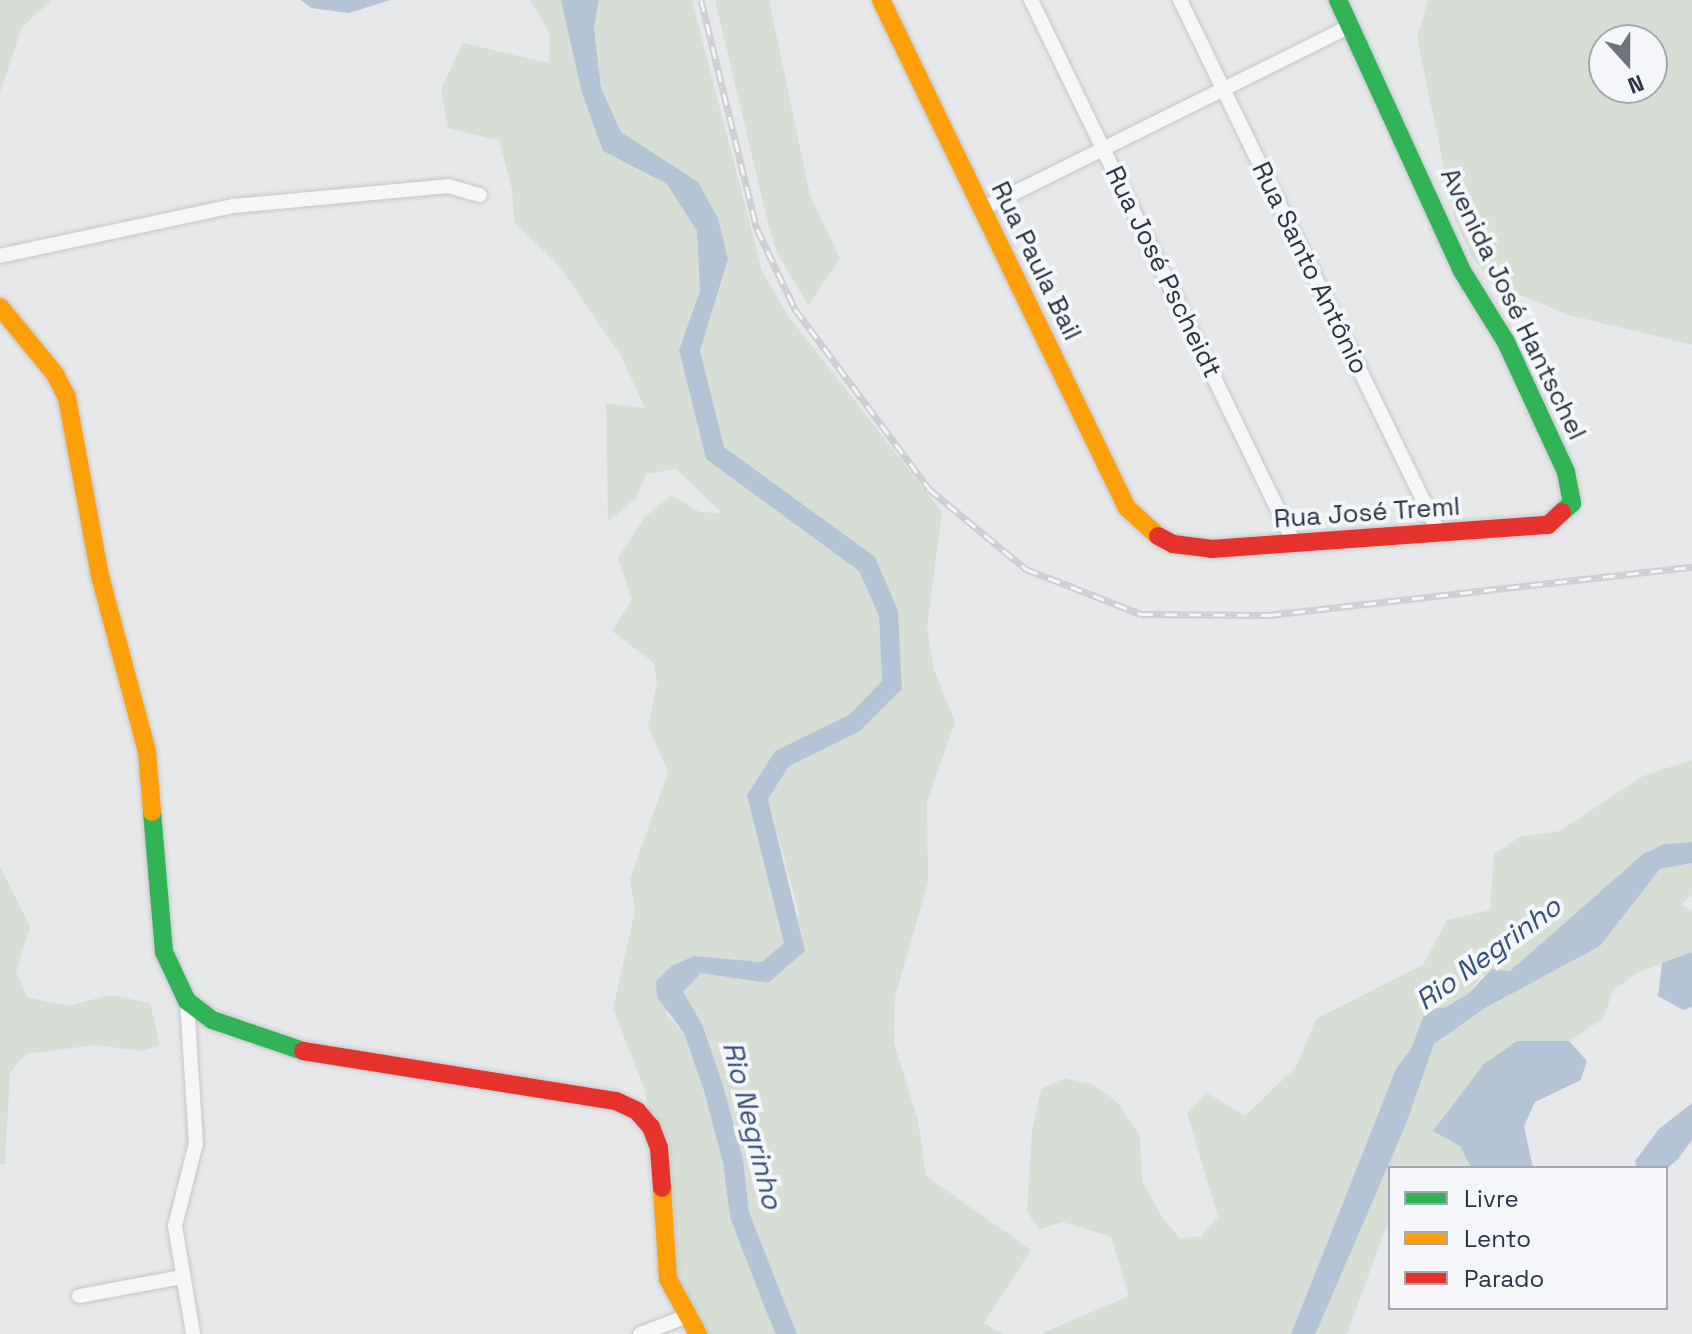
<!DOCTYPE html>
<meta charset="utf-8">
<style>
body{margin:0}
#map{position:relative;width:1692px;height:1334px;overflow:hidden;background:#e6e8ea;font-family:"Space Grotesk",sans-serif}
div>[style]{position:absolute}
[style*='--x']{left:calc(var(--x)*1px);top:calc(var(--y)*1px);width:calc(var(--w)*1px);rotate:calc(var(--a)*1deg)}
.green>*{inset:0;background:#d6ded6}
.water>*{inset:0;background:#b4c4d5}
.roads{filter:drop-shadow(0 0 2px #c4c6c8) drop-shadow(0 0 2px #c4c6c8)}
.street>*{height:14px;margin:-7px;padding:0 7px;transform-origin:7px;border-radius:7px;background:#f5f6f7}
.fast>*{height:18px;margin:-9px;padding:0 9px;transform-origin:9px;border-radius:9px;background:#30b455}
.slow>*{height:18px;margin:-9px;padding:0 9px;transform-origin:9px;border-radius:9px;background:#ff9f0a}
.jam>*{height:18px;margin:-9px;padding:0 9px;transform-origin:9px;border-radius:9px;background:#e5322d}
.rail>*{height:7px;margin-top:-3.5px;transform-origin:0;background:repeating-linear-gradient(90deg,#f4f6f9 0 12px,#cecfd2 0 24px);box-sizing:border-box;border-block:2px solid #cecfd2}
span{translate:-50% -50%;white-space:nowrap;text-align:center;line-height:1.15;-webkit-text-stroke:8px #f4f6f9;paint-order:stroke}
.street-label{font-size:26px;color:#2b3445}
.water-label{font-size:28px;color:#34527a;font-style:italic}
.legend{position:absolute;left:1388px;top:1166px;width:280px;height:144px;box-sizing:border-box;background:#f4f6f9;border:2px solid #a4a8b1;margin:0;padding:10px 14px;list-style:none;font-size:24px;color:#2b3445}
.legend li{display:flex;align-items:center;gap:16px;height:40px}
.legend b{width:40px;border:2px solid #a4a8b1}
.north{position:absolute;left:1588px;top:24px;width:80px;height:80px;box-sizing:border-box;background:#f4f6f9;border:2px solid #a4a8b1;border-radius:50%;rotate:159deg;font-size:22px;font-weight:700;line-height:32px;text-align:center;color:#2b3445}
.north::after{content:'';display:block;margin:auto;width:28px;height:36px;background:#6c737f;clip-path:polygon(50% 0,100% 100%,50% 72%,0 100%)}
</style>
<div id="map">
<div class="green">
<div style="clip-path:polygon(0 0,52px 0,22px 27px,0 93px)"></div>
<div style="clip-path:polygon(530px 0,561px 0,603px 151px,668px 184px,697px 231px,700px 291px,679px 350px,706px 459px,859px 571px,879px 616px,882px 681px,849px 715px,775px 751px,747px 795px,784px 943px,762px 962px,694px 956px,666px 1014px,684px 1033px,704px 1091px,723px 1163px,730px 1217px,776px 1334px,698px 1334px,668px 1279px,645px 1090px,613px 1009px,635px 911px,630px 879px,668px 772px,648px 726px,657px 683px,654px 663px,612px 631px,632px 599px,618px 557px,645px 517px,671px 495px,700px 512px,722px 513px,676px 469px,646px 474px,636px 498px,608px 522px,606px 403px,645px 408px,620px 354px,559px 266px,514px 222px,512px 189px,499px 141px,448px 128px,441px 89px,463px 43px,549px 63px,550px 34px)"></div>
<div style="clip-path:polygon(599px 0,692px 0,762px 271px,789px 317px,942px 512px,927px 627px,934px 670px,955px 722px,927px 802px,928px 883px,895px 997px,894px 1043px,918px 1120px,926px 1176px,1031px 1250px,984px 1323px,1004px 1334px,797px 1334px,749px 1212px,743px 1159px,723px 1085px,702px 1024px,682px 992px,701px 973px,768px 983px,799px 914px,768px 799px,789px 766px,860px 731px,902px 689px,898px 611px,817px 519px,724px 447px,700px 351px,728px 259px,718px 218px,698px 182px,621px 132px,601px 88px,594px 28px)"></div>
<div style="clip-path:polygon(715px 0,769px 0,810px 195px,840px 259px,808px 305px,777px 253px,768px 223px)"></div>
<div style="clip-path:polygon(evenodd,1428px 0,1692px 0,1692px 345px,1569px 315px,1496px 285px,1472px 257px,1455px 220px,1417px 38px,1428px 0,1604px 40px,1652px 40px,1652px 88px,1604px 88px,1604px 40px)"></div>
<div style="clip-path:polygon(1692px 760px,1692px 842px,1664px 844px,1643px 854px,1510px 971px,1482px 975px,1468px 994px,1446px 1007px,1396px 1069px,1291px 1334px,1040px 1334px,1129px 1296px,1111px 1237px,1063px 1222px,1039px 1229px,1027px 1212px,1032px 1131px,1041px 1089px,1065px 1078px,1094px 1085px,1117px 1102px,1140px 1136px,1142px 1181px,1161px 1215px,1180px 1239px,1201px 1236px,1218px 1217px,1187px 1113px,1207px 1093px,1245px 1116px,1296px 1067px,1316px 1019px,1423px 965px,1447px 920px,1490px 910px,1494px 854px,1520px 837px,1560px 831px,1643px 776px)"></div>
<div style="clip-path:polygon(1692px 863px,1692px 895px,1681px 904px,1692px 911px,1692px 952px,1637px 973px,1613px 990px,1603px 1019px,1569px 1041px,1517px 1041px,1460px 1146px,1471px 1168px,1390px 1168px,1390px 1216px,1347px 1334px,1315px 1334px,1406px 1124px,1434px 1044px,1485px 1008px,1600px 946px,1660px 869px)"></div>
<div style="clip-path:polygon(0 867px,30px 927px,16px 972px,27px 997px,68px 1006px,110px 995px,150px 1003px,160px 1045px,142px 1051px,95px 1045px,26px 1054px,10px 1073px,5px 1164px,0 1164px)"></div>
</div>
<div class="water">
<div style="clip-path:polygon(301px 0,390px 0,349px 13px,311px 8px)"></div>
<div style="clip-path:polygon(561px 0,599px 0,594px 28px,601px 88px,621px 132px,698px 182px,718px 218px,728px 259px,700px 351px,724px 447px,875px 557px,898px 611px,902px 689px,860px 731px,789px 766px,768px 799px,805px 951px,768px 983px,701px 973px,683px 992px,702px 1024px,723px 1085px,743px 1159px,749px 1212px,797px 1334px,776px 1334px,766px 1311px,730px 1217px,723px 1163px,704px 1091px,684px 1033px,657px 997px,656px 981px,672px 966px,694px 956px,762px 962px,784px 943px,747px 795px,775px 751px,849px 715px,882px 681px,879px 616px,859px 571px,706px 459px,679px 350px,700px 291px,697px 231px,667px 184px,603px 151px,582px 93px)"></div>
<div style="clip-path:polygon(1692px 842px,1692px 863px,1660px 869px,1600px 946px,1485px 1008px,1434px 1044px,1406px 1124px,1318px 1328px,1315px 1334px,1291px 1334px,1396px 1069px,1411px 1049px,1426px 1010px,1446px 1007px,1468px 994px,1492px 969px,1510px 971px,1643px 854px,1664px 844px)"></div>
<div style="clip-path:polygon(1692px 952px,1692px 1007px,1683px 1010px,1658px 996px,1662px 963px)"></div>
<div style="clip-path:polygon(1517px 1041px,1569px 1041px,1587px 1061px,1581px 1080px,1535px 1102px,1524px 1126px,1533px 1168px,1471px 1168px,1460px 1146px,1433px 1131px,1484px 1064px)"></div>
<div style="clip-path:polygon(1692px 1103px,1692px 1140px,1678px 1159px,1666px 1169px,1637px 1168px,1635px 1161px,1659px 1129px)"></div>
</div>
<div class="roads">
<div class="street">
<div style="--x:1031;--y:0;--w:606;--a:64.15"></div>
<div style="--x:1180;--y:0;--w:595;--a:64.08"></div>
<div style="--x:982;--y:209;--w:412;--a:-26.4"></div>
<div style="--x:0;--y:256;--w:239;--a:-12.1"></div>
<div style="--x:234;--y:206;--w:215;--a:-5.3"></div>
<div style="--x:448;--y:186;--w:33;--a:16"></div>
<div style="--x:187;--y:1001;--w:142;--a:86.4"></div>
<div style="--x:196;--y:1143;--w:86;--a:104.2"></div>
<div style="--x:175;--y:1226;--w:109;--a:80.5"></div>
<div style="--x:79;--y:1296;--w:105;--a:-10.5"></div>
<div style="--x:640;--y:1334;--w:48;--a:-20.7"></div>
</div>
<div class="fast">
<div style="--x:1338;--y:0;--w:298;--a:65.4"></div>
<div style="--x:1462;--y:271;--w:84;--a:58.2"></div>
<div style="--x:1506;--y:342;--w:143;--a:65.2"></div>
<div style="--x:1566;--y:472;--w:32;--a:79"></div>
<div style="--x:1572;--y:503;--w:13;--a:138"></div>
<div style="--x:152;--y:812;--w:141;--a:85.1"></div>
<div style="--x:164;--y:952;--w:54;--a:64.9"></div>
<div style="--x:187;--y:1001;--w:31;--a:37"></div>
<div style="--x:212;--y:1020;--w:96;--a:18.8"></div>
</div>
<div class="slow">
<div style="--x:881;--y:0;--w:564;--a:64.16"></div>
<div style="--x:1127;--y:508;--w:42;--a:42.1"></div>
<div style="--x:0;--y:307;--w:87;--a:50.6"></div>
<div style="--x:55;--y:374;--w:27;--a:63"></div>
<div style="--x:67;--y:398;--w:181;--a:79.5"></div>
<div style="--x:100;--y:576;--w:182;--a:75"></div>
<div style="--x:147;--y:752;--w:60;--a:85.2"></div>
<div style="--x:662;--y:1188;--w:91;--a:86.2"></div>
<div style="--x:668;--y:1279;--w:63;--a:61.4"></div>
</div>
<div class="jam">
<div style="--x:1158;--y:536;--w:17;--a:28"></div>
<div style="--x:1173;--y:544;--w:38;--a:7"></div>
<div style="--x:1211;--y:549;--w:338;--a:-4.1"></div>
<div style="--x:1548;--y:525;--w:19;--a:-43"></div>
<div style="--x:303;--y:1051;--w:317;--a:9.1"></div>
<div style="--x:616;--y:1101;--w:23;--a:25"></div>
<div style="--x:637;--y:1111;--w:21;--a:49"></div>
<div style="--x:651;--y:1127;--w:22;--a:69"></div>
<div style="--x:659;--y:1148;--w:40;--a:85.7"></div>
</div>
</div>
<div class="rail">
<div style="--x:701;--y:0;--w:236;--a:76.3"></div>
<div style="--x:757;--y:229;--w:89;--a:64.6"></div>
<div style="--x:795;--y:309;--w:224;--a:53.3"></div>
<div style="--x:929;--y:489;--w:126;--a:39.5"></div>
<div style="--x:1026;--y:569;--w:123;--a:21.4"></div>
<div style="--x:1141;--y:614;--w:128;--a:0.4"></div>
<div style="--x:1269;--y:615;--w:426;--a:-6.5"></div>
</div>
<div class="street-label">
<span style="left:1036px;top:261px;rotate:64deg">Rua Paula Bail</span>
<span style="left:1310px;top:268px;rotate:64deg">Rua Santo Antônio</span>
<span style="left:1163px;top:272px;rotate:64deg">Rua José Pscheidt</span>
<span style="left:1513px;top:304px;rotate:64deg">Avenida José Hantschel</span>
<span style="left:1367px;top:513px;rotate:-4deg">Rua José Treml</span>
</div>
<div class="water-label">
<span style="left:1488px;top:953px;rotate:-36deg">Rio Negrinho</span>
<span style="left:753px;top:1125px;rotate:76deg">Rio Negrinho</span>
</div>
<ul class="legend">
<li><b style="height:10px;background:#30b455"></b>Livre</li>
<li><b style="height:10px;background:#ff9f0a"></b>Lento</li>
<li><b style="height:10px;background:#e5322d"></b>Parado</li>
</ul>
<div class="north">N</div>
</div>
